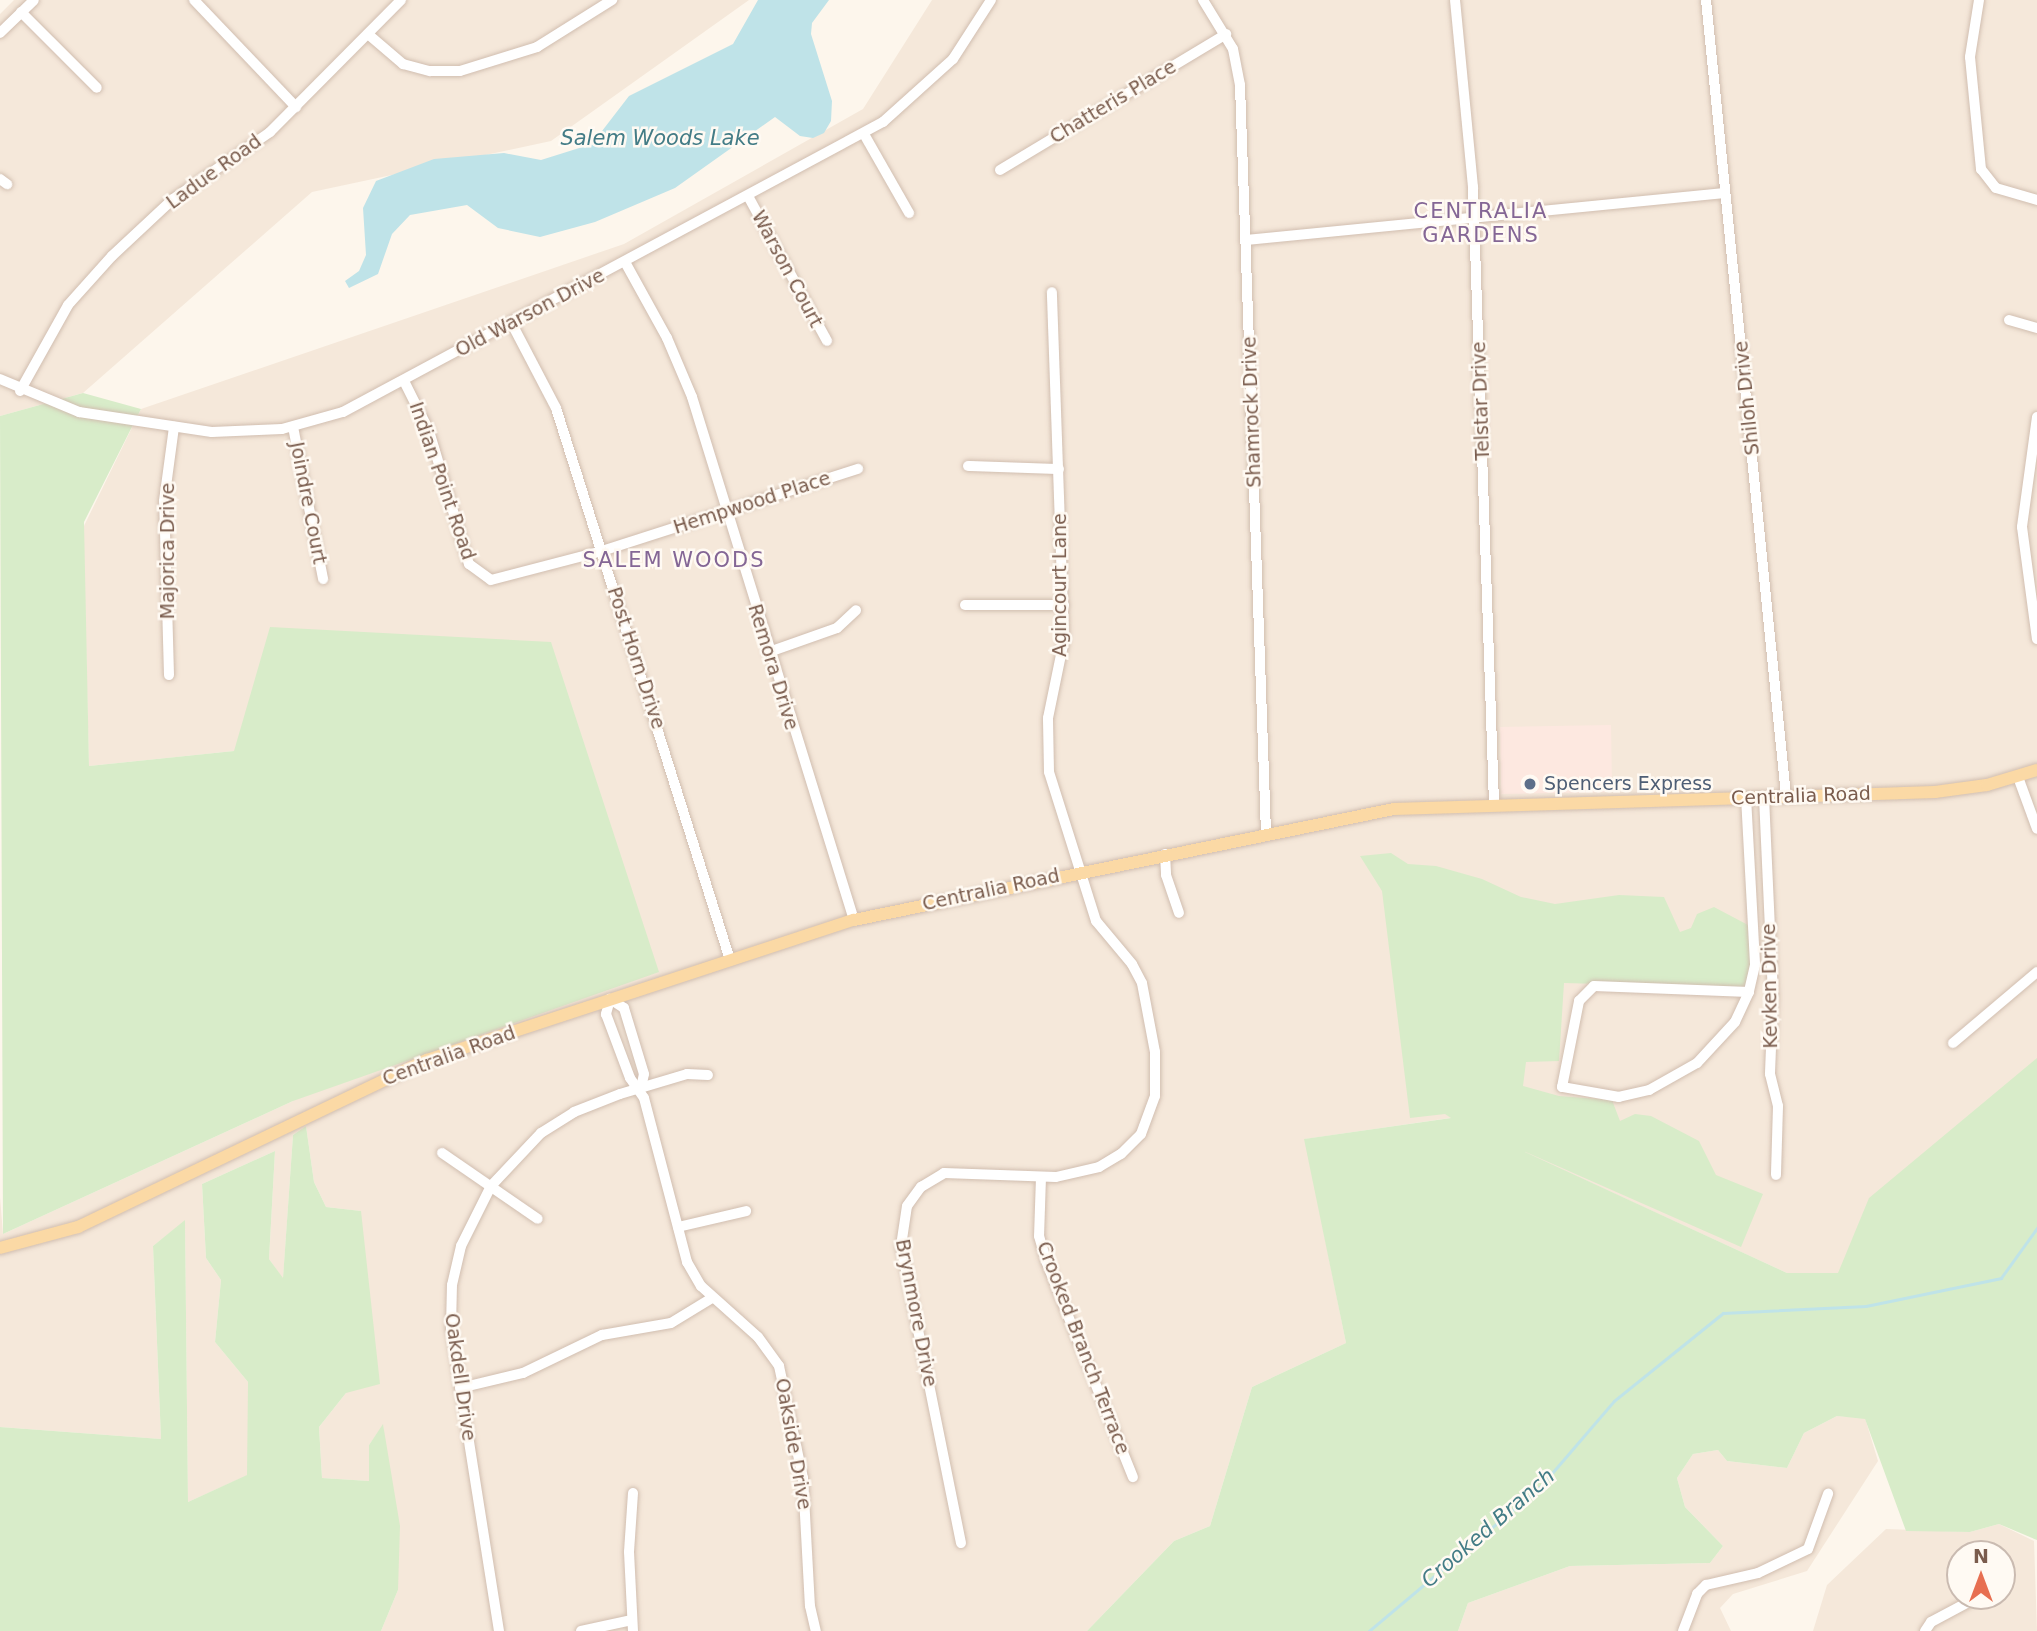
<!DOCTYPE html>
<style>
body{margin:0}
#map{position:relative;width:2037px;height:1631px;overflow:hidden;background:#fdf6ec;font-family:"DejaVu Sans",sans-serif}
div>[style]{position:absolute}
[style*='--x']{left:calc(var(--x)*1px);top:calc(var(--y)*1px);width:calc(var(--w)*1px);rotate:calc(var(--a)*1deg)}
.residential>*{inset:0;background:#f5e8da}
.commercial>*{inset:0;background:#fde8e0;transform-origin:0 0}
.green>*{inset:0;background:#d8ecc9}
.water>*{inset:0;background:#bfe3e8}
.stream>*{height:2.5px;margin:-1.25px;padding:0 1.25px;transform-origin:1.25px;border-radius:1.25px;background:#bfe3e8}
.roads{filter:drop-shadow(0 0 2px #d1beb0) drop-shadow(0 0 2px #d1beb0)}
.minor>*{height:10px;margin:-5px;padding:0 5px;transform-origin:5px;border-radius:5px;background:#fff}
.major>*{height:12px;margin:-6px;padding:0 6px;transform-origin:6px;border-radius:6px;background:#fbd9a5}
.dots>*{width:19px;height:19px;translate:-50% -50%;box-sizing:border-box;border:4px solid #fffaf3;border-radius:50%}
span{translate:-50% -50%;white-space:nowrap;text-align:center;line-height:1.15;-webkit-text-stroke:5px #fffaf3;paint-order:stroke}
.street-label{font-size:19px;color:#7a5c4d}
.service-label{font-size:19px;color:#4e5e75}
.left{translate:0 -50%;text-align:left}
.water-label{font-size:21px;color:#437c86;font-style:italic}
.neighbourhood-label{font-size:21px;color:#846695;letter-spacing:2px}
.north{position:absolute;left:1946px;top:1540px;width:70px;height:70px;box-sizing:border-box;background:#fffaf3;border:2px solid #cabbb1;border-radius:50%;rotate:0deg;font-size:19px;font-weight:700;line-height:28px;text-align:center;color:#7a5c4d}
.north::after{content:'';display:block;margin:auto;width:24px;height:32px;background:#e76f51;clip-path:polygon(50% 0,100% 100%,50% 72%,0 100%)}
</style>
<div id="map">
<div class="residential">
<div style="clip-path:polygon(14px 0,749px 0,551px 141px,312px 192px,83px 393px,0 416px,0 14px)"></div>
<div style="clip-path:polygon(932px 0,2037px 0,2037px 1140px,1902px 1273px,1787px 1273px,1450px 1118px,1305px 1139px,1346px 1343px,1252px 1387px,1210px 1526px,1174px 1541px,1087px 1631px,381px 1631px,398px 1590px,383px 1425px,369px 1445px,369px 1481px,322px 1478px,319px 1427px,346px 1393px,361px 1211px,326px 1207px,314px 1182px,306px 1126px,293px 1135px,283px 1279px,269px 1259px,275px 1151px,202px 1184px,206px 1258px,221px 1280px,215px 1342px,248px 1382px,248px 1475px,188px 1502px,185px 1221px,153px 1246px,161px 1439px,0 1427px,0 1197px,3px 1234px,293px 1101px,234px 751px,89px 766px,83px 528px,141px 409px,624px 244px,863px 109px)"></div>
<div style="clip-path:polygon(1837px 1416px,1865px 1418px,1878px 1461px,1807px 1571px,1733px 1594px,1720px 1608px,1731px 1631px,1458px 1631px,1468px 1603px,1570px 1566px,1710px 1563px,1723px 1546px,1685px 1507px,1677px 1478px,1693px 1454px,1718px 1450px,1727px 1461px,1787px 1468px,1804px 1433px)"></div>
<div style="clip-path:polygon(evenodd,1999px 1524px,2034px 1541px,2037px 1631px,1813px 1631px,1827px 1585px,1886px 1529px,1970px 1532px,1999px 1524px,1960px 1554px,2002px 1554px,2002px 1596px,1960px 1596px,1960px 1554px)"></div>
</div>
<div class="commercial">
<div style="left:1611px;top:725px;width:67px;height:111px;rotate:89deg"></div>
</div>
<div class="green">
<div style="clip-path:polygon(83px 393px,141px 409px,84px 522px,89px 766px,234px 751px,270px 627px,551px 642px,659px 972px,293px 1101px,3px 1234px,0 416px)"></div>
<div style="clip-path:polygon(1391px 853px,1408px 864px,1436px 866px,1482px 879px,1521px 897px,1555px 904px,1619px 895px,1664px 897px,1680px 932px,1691px 928px,1697px 914px,1714px 907px,1748px 925px,1751px 963px,1745px 988px,1564px 983px,1559px 1061px,1526px 1062px,1523px 1086px,1559px 1096px,1612px 1100px,1620px 1121px,1635px 1114px,1651px 1116px,1699px 1141px,1716px 1175px,1763px 1194px,1741px 1247px,1521px 1150px,1787px 1273px,1838px 1273px,1869px 1198px,2037px 1058px,2037px 1540px,1999px 1524px,1970px 1532px,1906px 1531px,1865px 1419px,1837px 1416px,1804px 1433px,1787px 1468px,1727px 1461px,1718px 1450px,1693px 1454px,1677px 1478px,1685px 1507px,1723px 1546px,1710px 1563px,1570px 1566px,1468px 1603px,1458px 1631px,1087px 1631px,1174px 1541px,1210px 1526px,1252px 1387px,1346px 1343px,1304px 1139px,1451px 1118px,1445px 1114px,1410px 1118px,1382px 891px,1360px 856px)"></div>
<div style="clip-path:polygon(306px 1126px,314px 1182px,326px 1207px,361px 1211px,380px 1384px,346px 1393px,319px 1427px,322px 1478px,369px 1481px,369px 1445px,383px 1424px,400px 1526px,398px 1590px,381px 1631px,0 1631px,0 1427px,161px 1439px,153px 1246px,185px 1220px,188px 1502px,247px 1475px,248px 1382px,215px 1342px,221px 1280px,206px 1258px,202px 1184px,275px 1151px,269px 1259px,283px 1278px,293px 1135px)"></div>
</div>
<div class="water">
<div style="clip-path:polygon(758px 0,829px 0,812px 23px,811px 34px,832px 101px,831px 121px,824px 133px,813px 138px,800px 136px,775px 117px,675px 188px,595px 222px,540px 237px,498px 228px,467px 205px,410px 215px,392px 234px,378px 274px,349px 288px,345px 281px,359px 271px,366px 255px,363px 208px,376px 181px,434px 159px,504px 153px,541px 160px,592px 144px,629px 96px,733px 44px)"></div>
</div>
<div class="stream">
<div style="--x:1369;--y:1631;--w:224;--a:-40.1"></div>
<div style="--x:1540;--y:1487;--w:113;--a:-49.3"></div>
<div style="--x:1614;--y:1401;--w:140;--a:-38.9"></div>
<div style="--x:1723;--y:1313;--w:143;--a:-2.8"></div>
<div style="--x:1866;--y:1306;--w:138;--a:-11.7"></div>
<div style="--x:2001;--y:1278;--w:62;--a:-54.2"></div>
</div>
<div class="roads">
<div class="minor">
<div style="--x:194;--y:0;--w:148;--a:46.4"></div>
<div style="--x:1203;--y:0;--w:57;--a:58.5"></div>
<div style="--x:1233;--y:49;--w:37;--a:79"></div>
<div style="--x:1240;--y:85;--w:748;--a:88.01"></div>
<div style="--x:1455;--y:0;--w:188;--a:84.5"></div>
<div style="--x:1473;--y:187;--w:617;--a:88.05"></div>
<div style="--x:1706;--y:0;--w:800;--a:84.26"></div>
<div style="--x:1979;--y:0;--w:58;--a:99"></div>
<div style="--x:1970;--y:57;--w:113;--a:84.4"></div>
<div style="--x:1981;--y:169;--w:24;--a:52"></div>
<div style="--x:1996;--y:188;--w:43;--a:16.3"></div>
<div style="--x:21;--y:12;--w:107;--a:45"></div>
<div style="--x:0;--y:33;--w:47;--a:-44.1"></div>
<div style="--x:369;--y:35;--w:45;--a:40.5"></div>
<div style="--x:403;--y:64;--w:28;--a:15"></div>
<div style="--x:430;--y:71;--w:30;--a:0"></div>
<div style="--x:460;--y:71;--w:81;--a:-17.3"></div>
<div style="--x:537;--y:47;--w:89;--a:-32.1"></div>
<div style="--x:864;--y:134;--w:91;--a:60.3"></div>
<div style="--x:1000;--y:170;--w:264;--a:-31"></div>
<div style="--x:0;--y:179;--w:9;--a:36"></div>
<div style="--x:748;--y:196;--w:165;--a:61.4"></div>
<div style="--x:1246;--y:240;--w:481;--a:-5.6"></div>
<div style="--x:625;--y:262;--w:87;--a:61.1"></div>
<div style="--x:667;--y:338;--w:64;--a:67"></div>
<div style="--x:692;--y:397;--w:548;--a:72.79"></div>
<div style="--x:2009;--y:320;--w:29;--a:16"></div>
<div style="--x:511;--y:322;--w:97;--a:62.4"></div>
<div style="--x:556;--y:408;--w:579;--a:72.5"></div>
<div style="--x:0;--y:379;--w:86;--a:22.7"></div>
<div style="--x:79;--y:412;--w:134;--a:8.6"></div>
<div style="--x:212;--y:432;--w:70;--a:-2.5"></div>
<div style="--x:282;--y:429;--w:63;--a:-15.6"></div>
<div style="--x:343;--y:412;--w:613;--a:-28.24"></div>
<div style="--x:883;--y:122;--w:94;--a:-42"></div>
<div style="--x:953;--y:59;--w:70;--a:-57.2"></div>
<div style="--x:404;--y:381;--w:56;--a:63.4"></div>
<div style="--x:429;--y:431;--w:139;--a:73.3"></div>
<div style="--x:469;--y:564;--w:27;--a:36"></div>
<div style="--x:491;--y:580;--w:115;--a:-14.6"></div>
<div style="--x:602;--y:551;--w:269;--a:-17.8"></div>
<div style="--x:20;--y:391;--w:98;--a:-60.8"></div>
<div style="--x:68;--y:305;--w:66;--a:-48.1"></div>
<div style="--x:112;--y:256;--w:83;--a:-43.1"></div>
<div style="--x:173;--y:199;--w:118;--a:-34.6"></div>
<div style="--x:270;--y:132;--w:186;--a:-45.2"></div>
<div style="--x:2037;--y:417;--w:111;--a:97.8"></div>
<div style="--x:2022;--y:527;--w:113;--a:82.4"></div>
<div style="--x:293;--y:427;--w:155;--a:78.8"></div>
<div style="--x:968;--y:466;--w:91;--a:1.9"></div>
<div style="--x:965;--y:605;--w:99;--a:0"></div>
<div style="--x:769;--y:652;--w:72;--a:-19.4"></div>
<div style="--x:837;--y:628;--w:26;--a:-43"></div>
<div style="--x:169;--y:675;--w:174;--a:-91.6"></div>
<div style="--x:164;--y:501;--w:75;--a:-82.3"></div>
<div style="--x:2018;--y:777;--w:55;--a:69.9"></div>
<div style="--x:1746;--y:797;--w:168;--a:86.9"></div>
<div style="--x:1755;--y:965;--w:28;--a:103"></div>
<div style="--x:1749;--y:992;--w:33;--a:115"></div>
<div style="--x:1735;--y:1022;--w:56;--a:132.8"></div>
<div style="--x:1697;--y:1063;--w:55;--a:150.6"></div>
<div style="--x:1649;--y:1090;--w:31;--a:167"></div>
<div style="--x:1619;--y:1097;--w:58;--a:-170"></div>
<div style="--x:1562;--y:1087;--w:88;--a:-78.8"></div>
<div style="--x:1579;--y:1001;--w:21;--a:-45"></div>
<div style="--x:1594;--y:986;--w:155;--a:2.2"></div>
<div style="--x:1764;--y:797;--w:201;--a:87.4"></div>
<div style="--x:1773;--y:998;--w:76;--a:92.3"></div>
<div style="--x:1770;--y:1074;--w:33;--a:76"></div>
<div style="--x:1778;--y:1106;--w:69;--a:91.7"></div>
<div style="--x:1165;--y:854;--w:21;--a:87"></div>
<div style="--x:1166;--y:875;--w:40;--a:71.1"></div>
<div style="--x:1953;--y:1043;--w:110;--a:-40.2"></div>
<div style="--x:641;--y:1088;--w:14;--a:-78"></div>
<div style="--x:644;--y:1074;--w:69;--a:-106.9"></div>
<div style="--x:624;--y:1008;--w:17;--a:-147"></div>
<div style="--x:610;--y:999;--w:16;--a:105"></div>
<div style="--x:606;--y:1014;--w:68;--a:69.4"></div>
<div style="--x:630;--y:1078;--w:24;--a:55"></div>
<div style="--x:644;--y:1098;--w:170;--a:75.3"></div>
<div style="--x:687;--y:1262;--w:28;--a:60"></div>
<div style="--x:701;--y:1286;--w:76;--a:41.8"></div>
<div style="--x:758;--y:1337;--w:36;--a:54"></div>
<div style="--x:779;--y:1366;--w:115;--a:77.9"></div>
<div style="--x:803;--y:1478;--w:128;--a:86.9"></div>
<div style="--x:810;--y:1606;--w:26;--a:77"></div>
<div style="--x:442;--y:1153;--w:116;--a:34.5"></div>
<div style="--x:1041;--y:1177;--w:59;--a:91.9"></div>
<div style="--x:1039;--y:1236;--w:26;--a:74"></div>
<div style="--x:1046;--y:1261;--w:233;--a:68.1"></div>
<div style="--x:678;--y:1227;--w:70;--a:-13.2"></div>
<div style="--x:460;--y:1388;--w:65;--a:-13.4"></div>
<div style="--x:523;--y:1373;--w:88;--a:-25.7"></div>
<div style="--x:602;--y:1335;--w:70;--a:-9.9"></div>
<div style="--x:671;--y:1323;--w:48;--a:-31.4"></div>
<div style="--x:633;--y:1493;--w:59;--a:93.9"></div>
<div style="--x:629;--y:1552;--w:79;--a:87.1"></div>
<div style="--x:961;--y:1543;--w:303;--a:-101.4"></div>
<div style="--x:901;--y:1246;--w:40;--a:-81.5"></div>
<div style="--x:907;--y:1206;--w:24;--a:-54"></div>
<div style="--x:921;--y:1187;--w:27;--a:-31"></div>
<div style="--x:944;--y:1173;--w:112;--a:2"></div>
<div style="--x:1056;--y:1177;--w:44;--a:-13.1"></div>
<div style="--x:1099;--y:1167;--w:26;--a:-31"></div>
<div style="--x:1121;--y:1154;--w:28;--a:-45"></div>
<div style="--x:1141;--y:1134;--w:40;--a:-69.8"></div>
<div style="--x:1155;--y:1096;--w:44;--a:-90"></div>
<div style="--x:1155;--y:1052;--w:70;--a:-100.7"></div>
<div style="--x:1142;--y:983;--w:21;--a:-118"></div>
<div style="--x:1132;--y:964;--w:56;--a:-129.9"></div>
<div style="--x:1096;--y:921;--w:156;--a:-107.5"></div>
<div style="--x:1049;--y:772;--w:54;--a:-91.1"></div>
<div style="--x:1048;--y:718;--w:80;--a:-78.4"></div>
<div style="--x:1064;--y:640;--w:348;--a:-92"></div>
<div style="--x:499;--y:1631;--w:307;--a:-99"></div>
<div style="--x:451;--y:1328;--w:43;--a:-88.7"></div>
<div style="--x:452;--y:1285;--w:40;--a:-77"></div>
<div style="--x:461;--y:1246;--w:67;--a:-63.4"></div>
<div style="--x:491;--y:1186;--w:73;--a:-46.7"></div>
<div style="--x:541;--y:1133;--w:39;--a:-32"></div>
<div style="--x:574;--y:1112;--w:49;--a:-21.4"></div>
<div style="--x:620;--y:1094;--w:70;--a:-16.6"></div>
<div style="--x:687;--y:1074;--w:21;--a:3"></div>
<div style="--x:581;--y:1631;--w:52;--a:-12.2"></div>
<div style="--x:1683;--y:1631;--w:40;--a:-69"></div>
<div style="--x:1697;--y:1594;--w:13;--a:-45"></div>
<div style="--x:1706;--y:1585;--w:53;--a:-13"></div>
<div style="--x:1758;--y:1573;--w:55;--a:-25.6"></div>
<div style="--x:1808;--y:1549;--w:59;--a:-70"></div>
<div style="--x:1925;--y:1631;--w:11;--a:-56"></div>
<div style="--x:1931;--y:1622;--w:55;--a:-28"></div>
</div>
<div class="major">
<div style="--x:0;--y:1248;--w:81;--a:-15.1"></div>
<div style="--x:78;--y:1227;--w:387;--a:-25.6"></div>
<div style="--x:427;--y:1060;--w:449;--a:-18.2"></div>
<div style="--x:854;--y:920;--w:551;--a:-11.62"></div>
<div style="--x:1394;--y:809;--w:541;--a:-1.8"></div>
<div style="--x:1935;--y:792;--w:52;--a:-7.7"></div>
<div style="--x:1987;--y:785;--w:52;--a:-16.7"></div>
</div>
</div>
<div class="dots">
<div style="left:1530px;top:784px;background:#5c6f8a"></div>
</div>
<div class="street-label">
<span style="left:1113px;top:102px;rotate:-31deg">Chatteris Place</span>
<span style="left:214px;top:172px;rotate:-36deg">Ladue Road</span>
<span style="left:787px;top:269px;rotate:62deg">Warson Court</span>
<span style="left:530px;top:313px;rotate:-28deg">Old Warson Drive</span>
<span style="left:1747px;top:398px;rotate:-96deg">Shiloh Drive</span>
<span style="left:1481px;top:401px;rotate:-92deg">Telstar Drive</span>
<span style="left:1252px;top:412px;rotate:-92deg">Shamrock Drive</span>
<span style="left:442px;top:481px;rotate:71deg">Indian Point Road</span>
<span style="left:308px;top:503px;rotate:79deg">Joindre Court</span>
<span style="left:752px;top:503px;rotate:-18deg">Hempwood Place</span>
<span style="left:168px;top:551px;rotate:-90deg">Majorica Drive</span>
<span style="left:1060px;top:585px;rotate:-90deg">Agincourt Lane</span>
<span style="left:636px;top:658px;rotate:72deg">Post Horn Drive</span>
<span style="left:773px;top:667px;rotate:73deg">Remora Drive</span>
<span style="left:1801px;top:796px;rotate:-2deg">Centralia Road</span>
<span style="left:991px;top:890px;rotate:-12deg">Centralia Road</span>
<span style="left:1770px;top:986px;rotate:-91deg">Kevken Drive</span>
<span style="left:449px;top:1056px;rotate:-20deg">Centralia Road</span>
<span style="left:916px;top:1313px;rotate:79deg">Brynmore Drive</span>
<span style="left:1083px;top:1348px;rotate:69deg">Crooked Branch Terrace</span>
<span style="left:460px;top:1377px;rotate:82deg">Oakdell Drive</span>
<span style="left:793px;top:1444px;rotate:80deg">Oakside Drive</span>
</div>
<div class="service-label">
<span class="left" style="left:1544px;top:784px">Spencers Express</span>
</div>
<div class="water-label">
<span style="left:660px;top:138px">Salem Woods Lake</span>
<span style="left:1488px;top:1528px;rotate:-41deg">Crooked Branch</span>
</div>
<div class="neighbourhood-label">
<span style="left:1481px;top:223px">CENTRALIA<br>GARDENS</span>
<span style="left:674px;top:560px">SALEM WOODS</span>
</div>
<div class="north">N</div>
</div>
